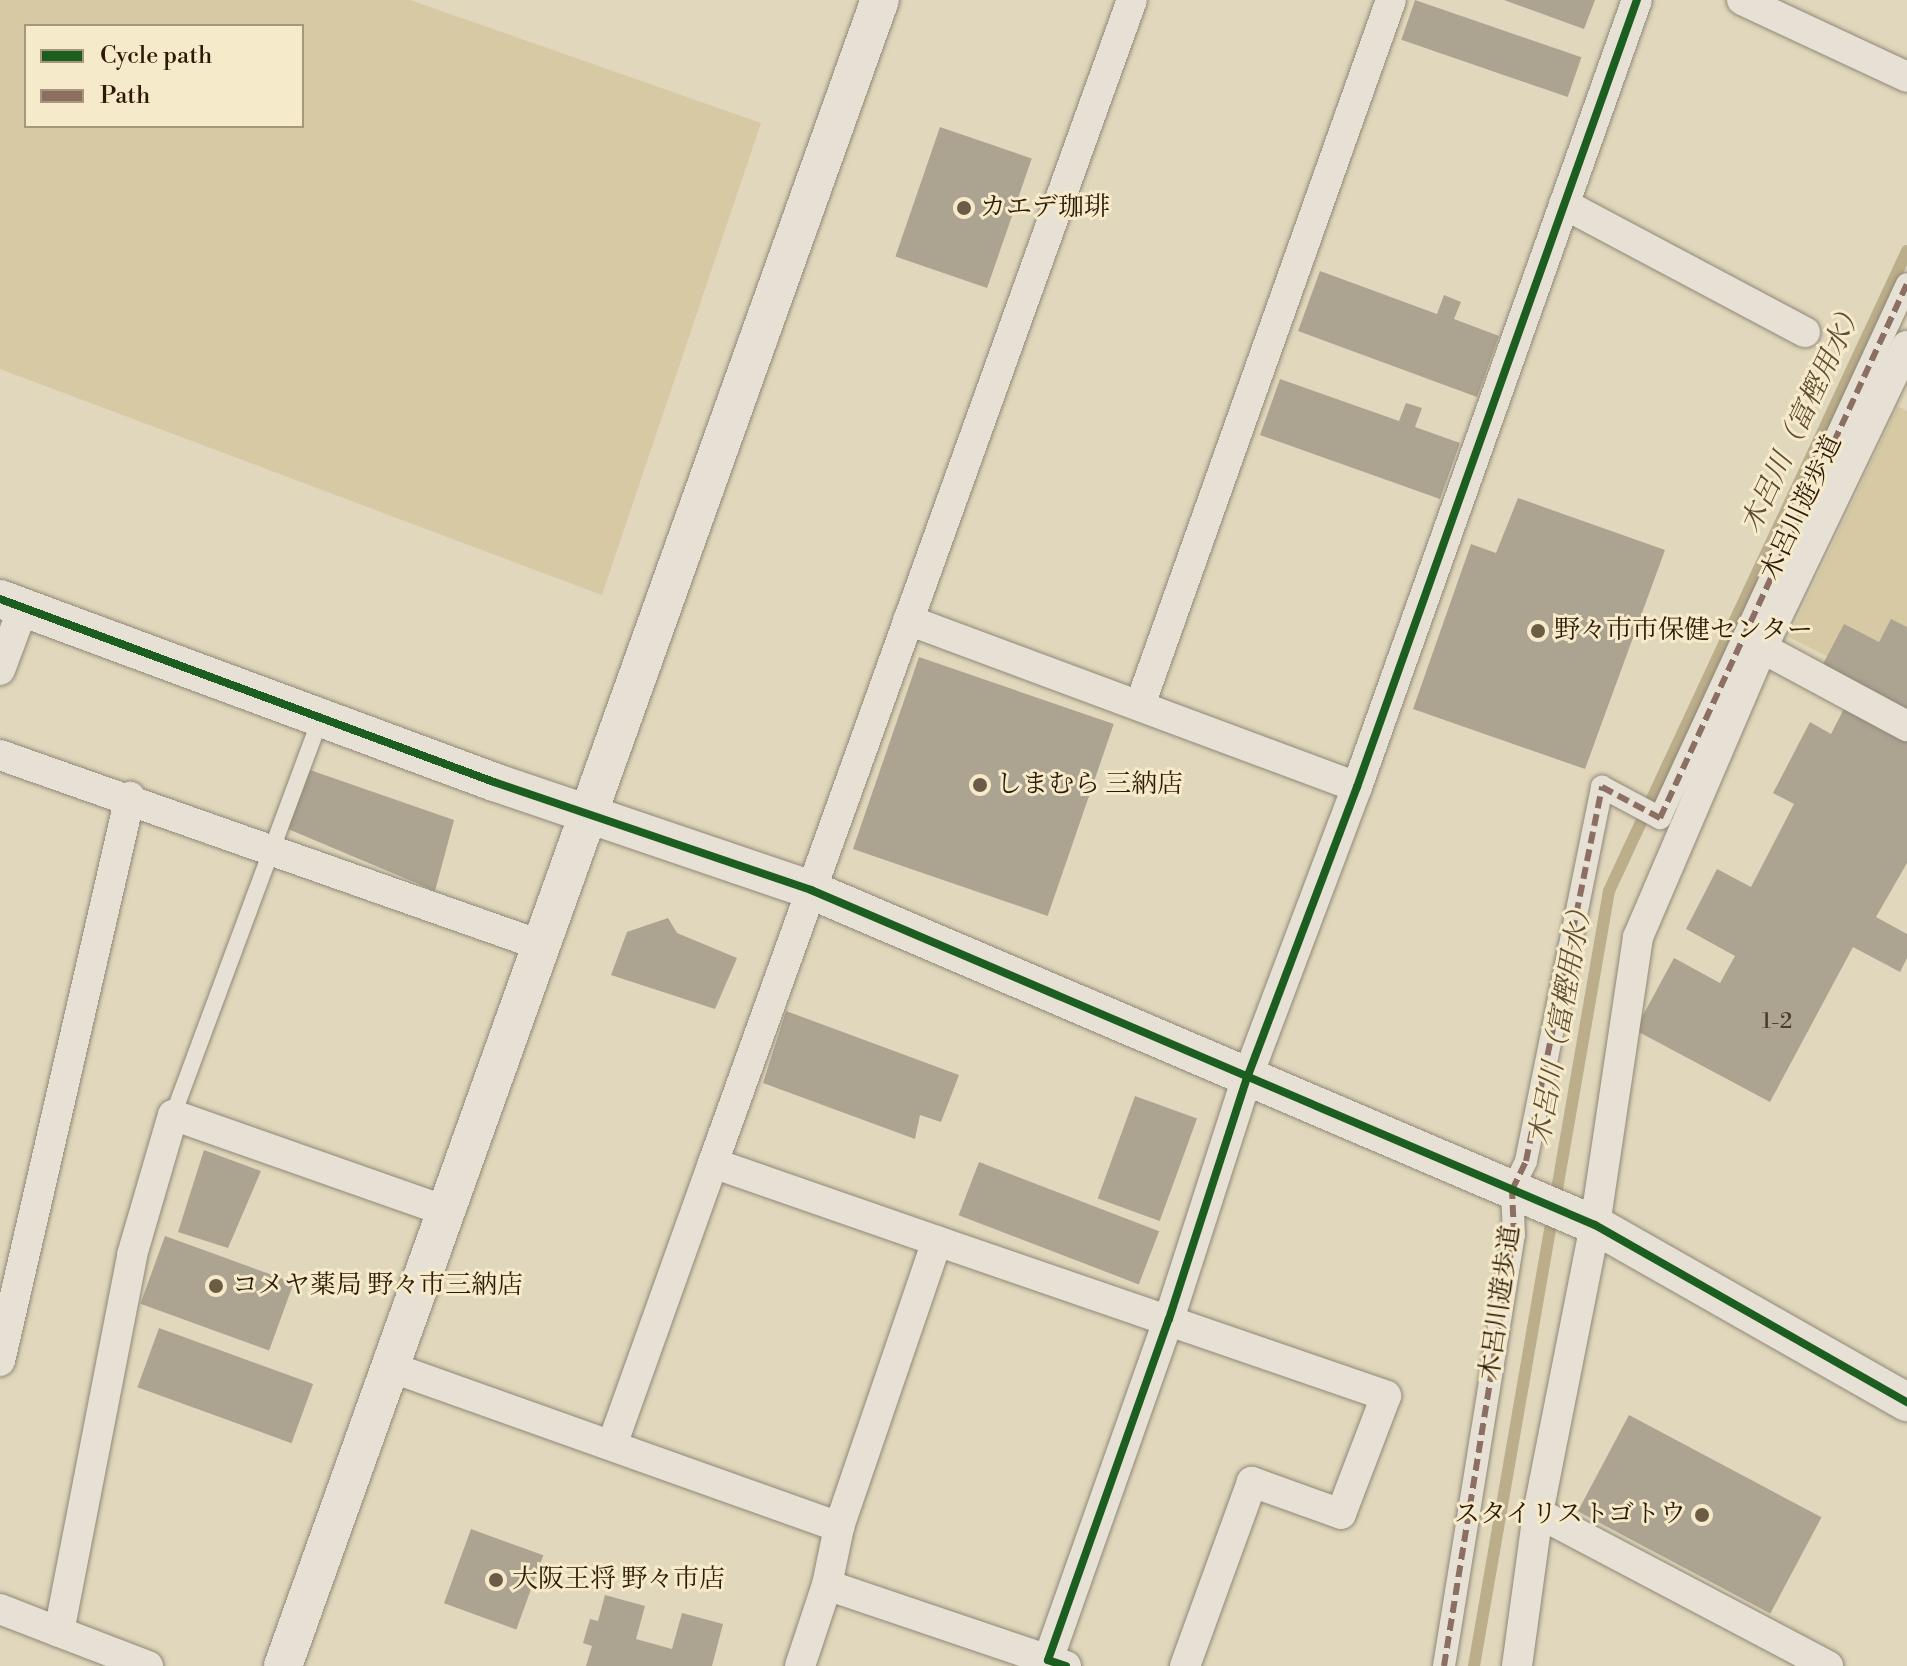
<!DOCTYPE html>
<meta charset="utf-8">
<style>
body{margin:0}
#map{position:relative;width:1907px;height:1666px;overflow:hidden;background:#e0d7bc;font-family:"Libre Bodoni","Noto Serif JP",serif}
div>[style]{position:absolute}
[style*='--x']{left:calc(var(--x)*1px);top:calc(var(--y)*1px);width:calc(var(--w)*1px);rotate:calc(var(--a)*1deg)}
.green>*{inset:0;background:#d6c9a4}
.stream>*{height:12px;margin:-6px;padding:0 6px;transform-origin:6px;border-radius:6px;background:#bcae8a}
.building>*{inset:0;background:#aca491;transform-origin:0 0}
.roads{filter:drop-shadow(0 0 2px #908877) drop-shadow(0 0 2px #908877)}
.service>*{height:16px;margin:-8px;padding:0 8px;transform-origin:8px;border-radius:8px;background:#e6e1d4}
.pedestrian>*{height:22px;margin:-11px;padding:0 11px;transform-origin:11px;border-radius:11px;background:#e6e1d4}
.minor>*{height:30px;margin:-15px;padding:0 15px;transform-origin:15px;border-radius:15px;background:#e6e1d4}
.tertiary>*{height:38px;margin:-19px;padding:0 19px;transform-origin:19px;border-radius:19px;background:#e6e1d4}
.quiet>*{height:6px;margin-top:-3px;transform-origin:0;background:repeating-linear-gradient(90deg,#8d6e63 0 12px,transparent 0 18px)}
.cycleway>*{height:8px;margin:-4px;padding:0 4px;transform-origin:4px;border-radius:4px;background:#1b5e20}
.dots>*{width:22px;height:22px;translate:-50% -50%;box-sizing:border-box;border:4px solid #f5eaca;border-radius:50%}
span{translate:-50% -50%;white-space:nowrap;text-align:center;line-height:1.15;-webkit-text-stroke:6px #f5eaca;paint-order:stroke}
.number-label{font-size:22px;color:#4e3c2a}
.number-label span{-webkit-text-stroke-width:0}
.poi-label{font-size:26px;color:#2e1907}
.left{translate:0 -50%;text-align:left}
.right{translate:-100% -50%;text-align:right}
.street-label{font-size:26px;color:#2e1907}
.water-label{font-size:28px;color:#614d33;font-style:italic}
.legend{position:absolute;left:24px;top:24px;width:280px;height:104px;box-sizing:border-box;background:#f5eaca;border:2px solid #a5967c;margin:0;padding:10px 14px;list-style:none;font-size:24px;color:#2e1907}
.legend li{display:flex;align-items:center;gap:16px;height:40px}
.legend b{width:40px;border:2px solid #a5967c}
</style>
<div id="map">
<div class="green">
<div style="clip-path:polygon(evenodd,0 0,410px 0,761px 123px,602px 595px,0 369px,0 0,302px 26px,302px 126px,26px 126px,26px 26px,302px 26px)"></div>
<div style="clip-path:polygon(1898px 406px,1907px 411px,1907px 697px,1789px 637px)"></div>
</div>
<div class="stream">
<div style="--x:1474;--y:1666;--w:787;--a:-80.12"></div>
<div style="--x:1609;--y:891;--w:706;--a:-65.03"></div>
</div>
<div class="building">
<div style="left:1415px;top:0;width:176px;height:42px;rotate:19deg"></div>
<div style="clip-path:polygon(1504px 0,1595px 0,1584px 29px)"></div>
<div style="left:940px;top:127px;width:97px;height:137px;rotate:19deg"></div>
<div style="clip-path:polygon(1320px 271px,1437px 314px,1444px 295px,1461px 302px,1454px 319px,1499px 336px,1477px 397px,1298px 331px)"></div>
<div style="clip-path:polygon(1280px 379px,1399px 421px,1406px 403px,1422px 408px,1415px 427px,1460px 443px,1440px 499px,1260px 435px)"></div>
<div style="clip-path:polygon(1518px 498px,1665px 550px,1585px 769px,1413px 709px,1471px 544px,1496px 553px)"></div>
<div style="clip-path:polygon(1891px 619px,1907px 627px,1907px 863px,1876px 917px,1907px 934px,1907px 958px,1900px 972px,1853px 947px,1770px 1102px,1635px 1030px,1674px 958px,1720px 983px,1735px 956px,1686px 929px,1717px 869px,1751px 887px,1794px 804px,1773px 793px,1810px 722px,1831px 734px,1848px 701px,1813px 683px,1844px 624px,1879px 642px)"></div>
<div style="left:919px;top:657px;width:206px;height:203px;rotate:19deg"></div>
<div style="clip-path:polygon(310px 770px,454px 820px,435px 891px,288px 829px)"></div>
<div style="clip-path:polygon(668px 918px,677px 933px,737px 958px,715px 1009px,611px 975px,627px 932px)"></div>
<div style="clip-path:polygon(786px 1011px,959px 1075px,941px 1122px,920px 1115px,915px 1139px,763px 1083px)"></div>
<div style="left:1135px;top:1096px;width:66px;height:109px;rotate:20deg"></div>
<div style="clip-path:polygon(204px 1150px,261px 1171px,228px 1248px,178px 1232px)"></div>
<div style="left:979px;top:1162px;width:193px;height:57px;rotate:21deg"></div>
<div style="left:165px;top:1236px;width:137px;height:72px;rotate:20deg"></div>
<div style="left:159px;top:1328px;width:164px;height:63px;rotate:20deg"></div>
<div style="left:1629px;top:1415px;width:218px;height:109px;rotate:28deg"></div>
<div style="left:471px;top:1529px;width:77px;height:79px;rotate:20deg"></div>
<div style="clip-path:polygon(605px 1595px,645px 1606px,636px 1639px,672px 1649px,682px 1613px,723px 1624px,712px 1666px,586px 1666px,592px 1646px,583px 1643px,590px 1619px,598px 1621px)"></div>
</div>
<div class="roads">
<div class="service">
<div style="--x:173;--y:1115;--w:424;--a:-69.6"></div>
</div>
<div class="pedestrian">
<div style="--x:1444;--y:1666;--w:437;--a:-80.8"></div>
<div style="--x:1514;--y:1235;--w:45;--a:-92.5"></div>
<div style="--x:1512;--y:1190;--w:32;--a:-64"></div>
<div style="--x:1526;--y:1161;--w:382;--a:-78.5"></div>
<div style="--x:1602;--y:787;--w:66;--a:28.1"></div>
<div style="--x:1660;--y:818;--w:588;--a:-65.18"></div>
</div>
<div class="minor">
<div style="--x:1742;--y:0;--w:182;--a:25"></div>
<div style="--x:1564;--y:204;--w:273;--a:28"></div>
<div style="--x:908;--y:620;--w:479;--a:20.4"></div>
<div style="--x:1762;--y:648;--w:165;--a:28.3"></div>
<div style="--x:0;--y:670;--w:66;--a:-69.6"></div>
<div style="--x:1140;--y:705;--w:748;--a:-70.4"></div>
<div style="--x:0;--y:755;--w:576;--a:19.38"></div>
<div style="--x:713;--y:1163;--w:1236;--a:-70.19"></div>
<div style="--x:0;--y:1361;--w:579;--a:-77.02"></div>
<div style="--x:390;--y:1367;--w:477;--a:19.6"></div>
<div style="--x:612;--y:1445;--w:300;--a:-70.3"></div>
<div style="--x:713;--y:1163;--w:237;--a:19.2"></div>
<div style="--x:1538;--y:1513;--w:328;--a:27.8"></div>
<div style="--x:827;--y:1585;--w:233;--a:18.7"></div>
<div style="--x:0;--y:1609;--w:63;--a:21.3"></div>
<div style="--x:148;--y:1666;--w:95;--a:-159.1"></div>
<div style="--x:59;--y:1632;--w:384;--a:-79"></div>
<div style="--x:132;--y:1255;--w:146;--a:-73.7"></div>
<div style="--x:173;--y:1115;--w:292;--a:19.4"></div>
<div style="--x:800;--y:1666;--w:85;--a:-71.6"></div>
<div style="--x:827;--y:1585;--w:59;--a:-78.3"></div>
<div style="--x:839;--y:1527;--w:302;--a:-71.1"></div>
<div style="--x:937;--y:1241;--w:475;--a:19"></div>
<div style="--x:1386;--y:1396;--w:126;--a:110.9"></div>
<div style="--x:1341;--y:1514;--w:95;--a:-160.2"></div>
<div style="--x:1252;--y:1482;--w:196;--a:110"></div>
<div style="--x:1066;--y:1666;--w:19;--a:-162"></div>
<div style="--x:1048;--y:1660;--w:362;--a:-70.5"></div>
<div style="--x:1169;--y:1319;--w:253;--a:-72.1"></div>
<div style="--x:1247;--y:1078;--w:311;--a:-69.3"></div>
<div style="--x:1357;--y:787;--w:835;--a:-70.42"></div>
<div style="--x:1517;--y:1666;--w:154;--a:-82.2"></div>
<div style="--x:1538;--y:1513;--w:294;--a:-78.8"></div>
<div style="--x:1595;--y:1225;--w:291;--a:-81.5"></div>
<div style="--x:1638;--y:937;--w:314;--a:-66.8"></div>
<div style="--x:1762;--y:648;--w:335;--a:-64.4"></div>
</div>
<div class="tertiary">
<div style="--x:0;--y:599;--w:527;--a:20.33"></div>
<div style="--x:494;--y:782;--w:335;--a:18.8"></div>
<div style="--x:811;--y:890;--w:853;--a:23.14"></div>
<div style="--x:1595;--y:1225;--w:359;--a:29.6"></div>
<div style="--x:283;--y:1666;--w:1770;--a:-70.29"></div>
</div>
</div>
<div class="quiet">
<div style="--x:1444;--y:1666;--w:437;--a:-80.8"></div>
<div style="--x:1514;--y:1235;--w:45;--a:-92.5"></div>
<div style="--x:1512;--y:1190;--w:32;--a:-64"></div>
<div style="--x:1526;--y:1161;--w:382;--a:-78.5"></div>
<div style="--x:1602;--y:787;--w:66;--a:28.1"></div>
<div style="--x:1660;--y:818;--w:588;--a:-65.18"></div>
</div>
<div class="cycleway">
<div style="--x:0;--y:599;--w:527;--a:20.33"></div>
<div style="--x:494;--y:782;--w:335;--a:18.8"></div>
<div style="--x:811;--y:890;--w:853;--a:23.14"></div>
<div style="--x:1595;--y:1225;--w:359;--a:29.6"></div>
<div style="--x:1066;--y:1666;--w:19;--a:-162"></div>
<div style="--x:1048;--y:1660;--w:362;--a:-70.5"></div>
<div style="--x:1169;--y:1319;--w:253;--a:-72.1"></div>
<div style="--x:1247;--y:1078;--w:311;--a:-69.3"></div>
<div style="--x:1357;--y:787;--w:835;--a:-70.42"></div>
</div>
<div class="dots">
<div style="left:964px;top:208px;background:#6c5c46"></div>
<div style="left:1538px;top:631px;background:#6c5c46"></div>
<div style="left:980px;top:785px;background:#6c5c46"></div>
<div style="left:216px;top:1286px;background:#6c5c46"></div>
<div style="left:1702px;top:1515px;background:#6c5c46"></div>
<div style="left:496px;top:1580px;background:#6c5c46"></div>
</div>
<div class="number-label">
<span style="left:1777px;top:1022px">1-2</span>
</div>
<div class="poi-label">
<span class="left" style="left:980px;top:208px">カエデ珈琲</span>
<span class="left" style="left:1554px;top:631px">野々市市保健センター</span>
<span class="left" style="left:996px;top:785px">しまむら 三納店</span>
<span class="left" style="left:232px;top:1286px">コメヤ薬局 野々市三納店</span>
<span class="right" style="left:1686px;top:1515px">スタイリストゴトウ</span>
<span class="left" style="left:512px;top:1580px">大阪王将 野々市店</span>
</div>
<div class="street-label">
<span style="left:1802px;top:508px;rotate:-65deg">木呂川遊歩道</span>
<span style="left:1501px;top:1303px;rotate:-82deg">木呂川遊歩道</span>
</div>
<div class="water-label">
<span style="left:1803px;top:417px;rotate:-65deg">木呂川（富樫用水）</span>
<span style="left:1562px;top:1021px;rotate:-80deg">木呂川（富樫用水）</span>
</div>
<ul class="legend">
<li><b style="height:10px;background:#1b5e20"></b>Cycle path</li>
<li><b style="height:10px;background:#8d6e63"></b>Path</li>
</ul>
</div>
